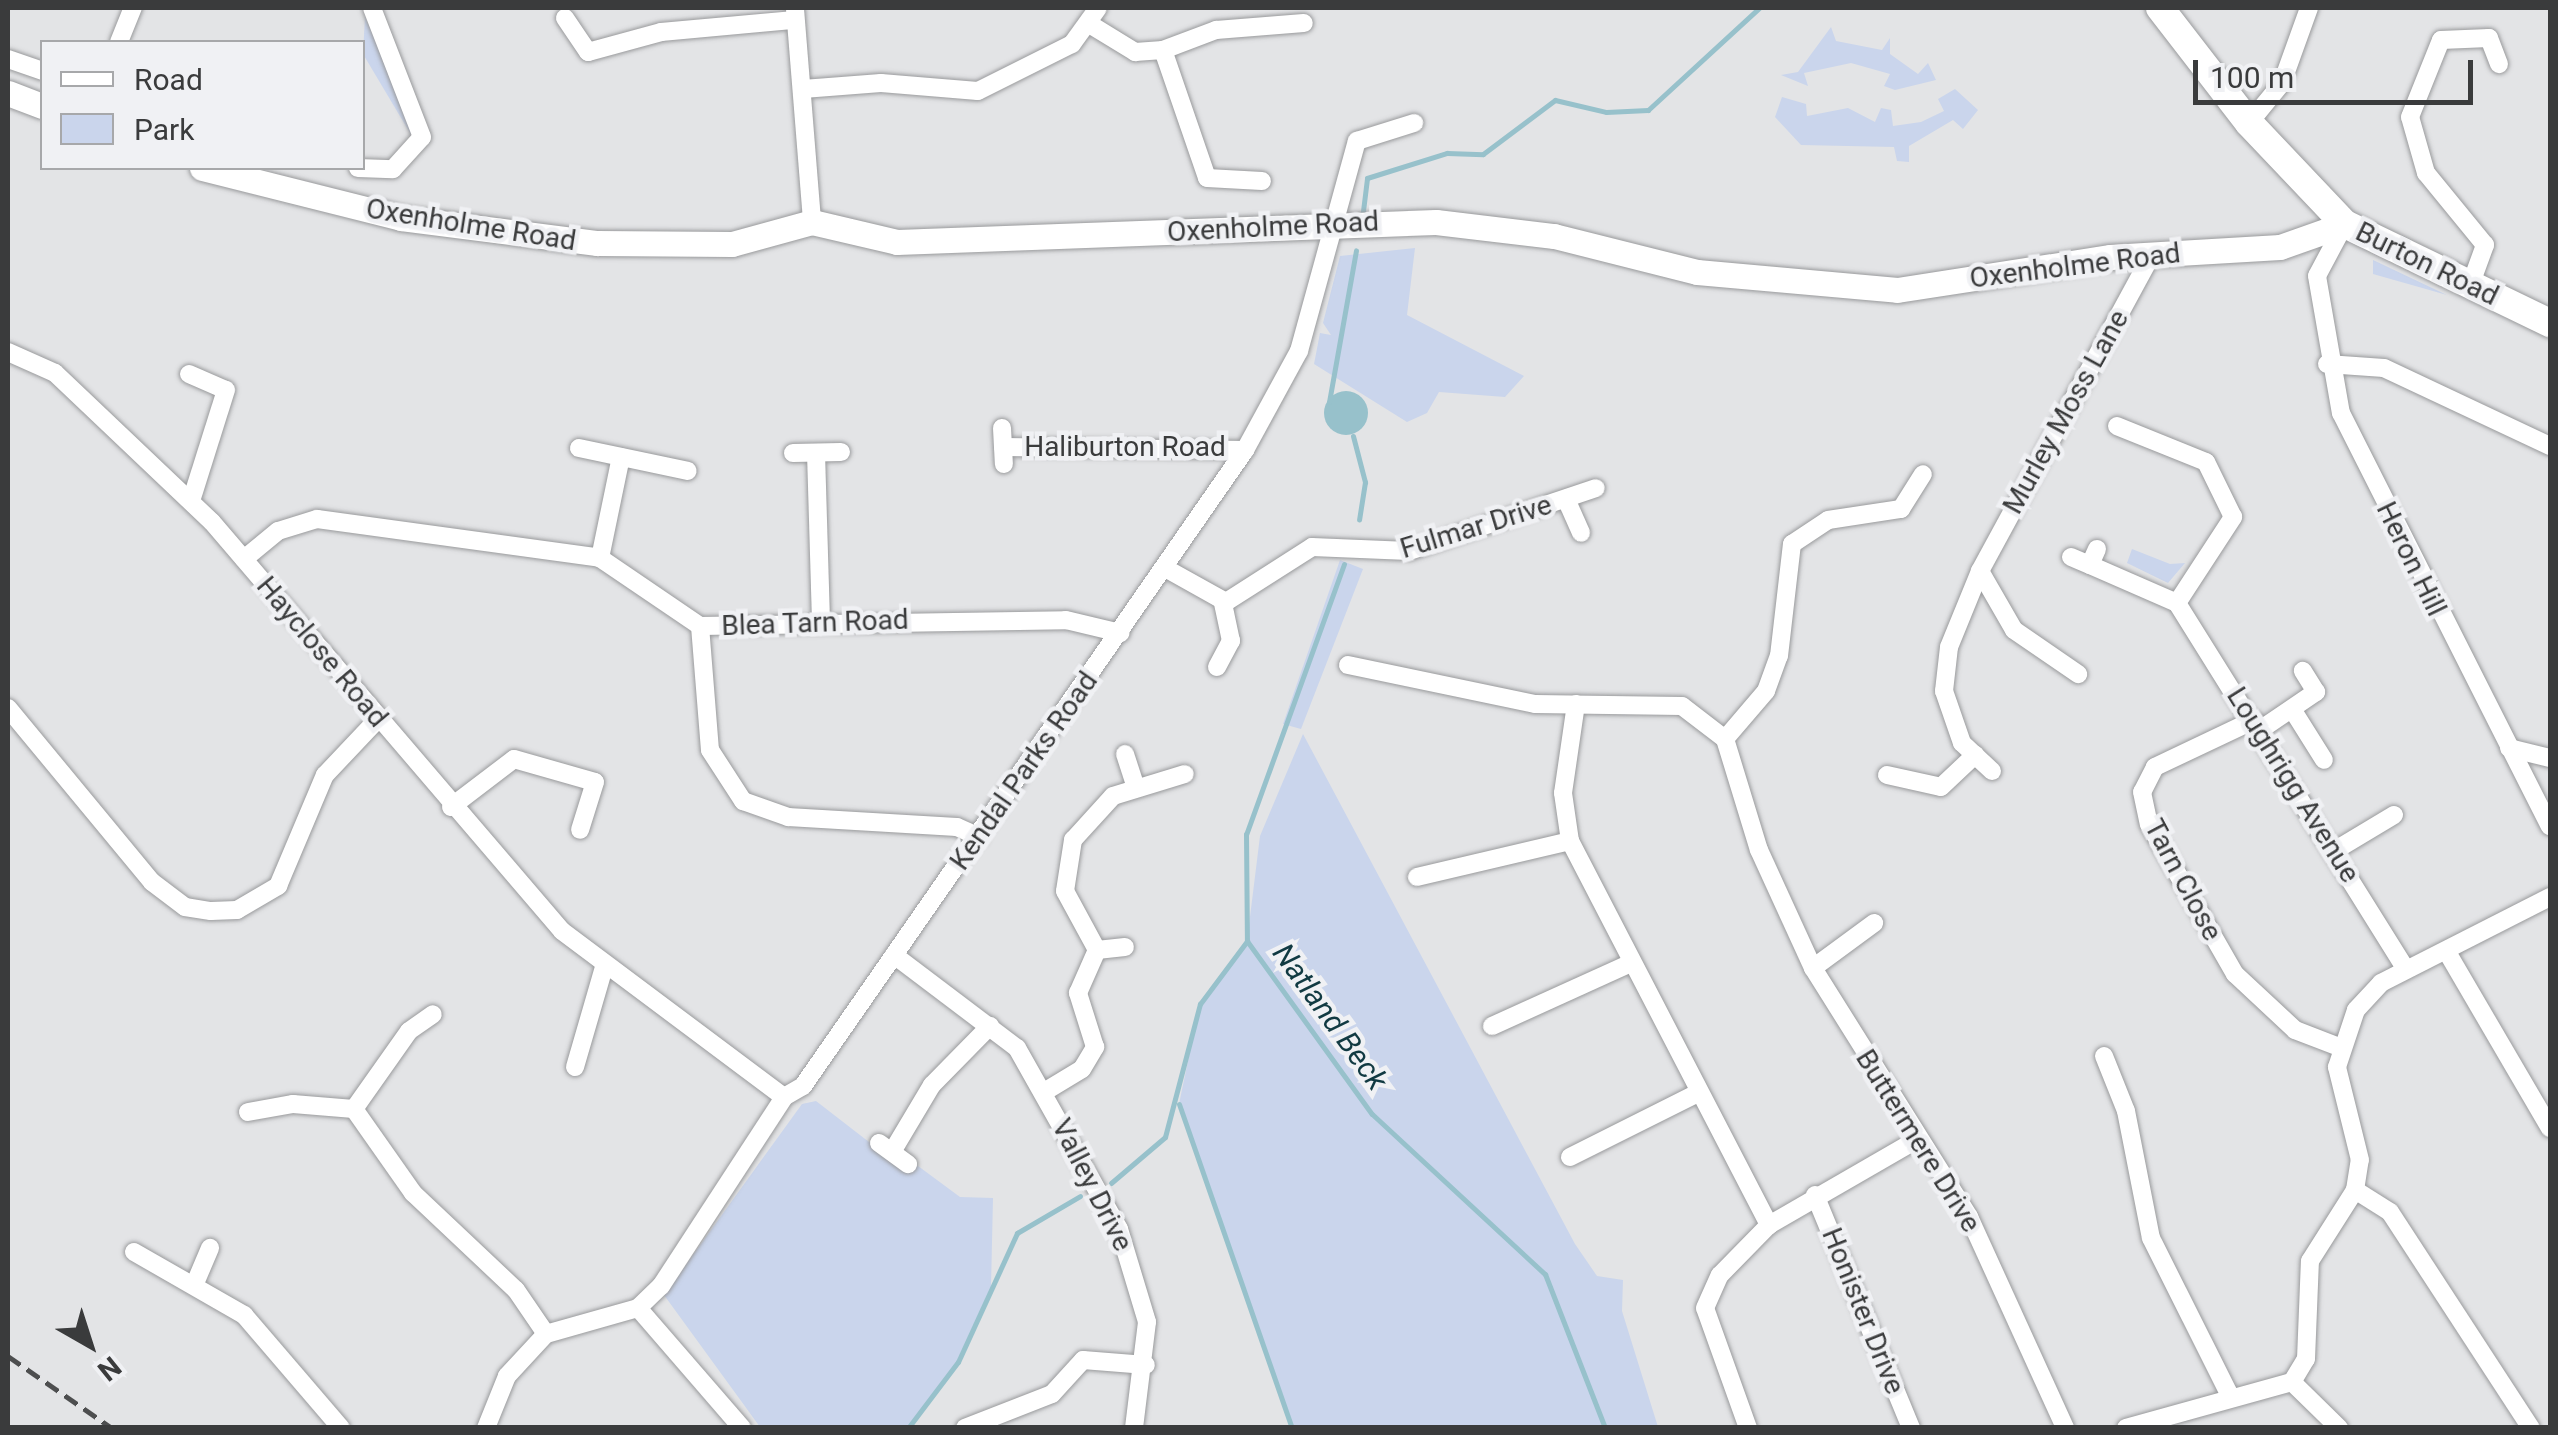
<!DOCTYPE html>
<style>
body{margin:0}
#map{position:relative;width:2558px;height:1435px;overflow:hidden;background:#e3e4e6;font-family:Roboto,sans-serif}
div>[style]{position:absolute}
[style*='--x']{left:calc(var(--x)*1px);top:calc(var(--y)*1px);width:calc(var(--w)*1px);rotate:calc(var(--a)*1deg)}
.green>*{inset:0;background:#cad5ec}
.water>*{inset:0;background:#97c1cb}
.round{border-radius:50%}
.stream>*{height:5px;margin:-2.5px;padding:0 2.5px;transform-origin:2.5px;border-radius:2.5px;background:#97c1cb}
.roads{filter:drop-shadow(0 0 2px #999a9c) drop-shadow(0 0 2px #999a9c)}
.street>*{height:18px;margin:-9px;padding:0 9px;transform-origin:9px;border-radius:9px;background:#fff}
.secondary>*{height:25px;margin:-12.5px;padding:0 12.5px;transform-origin:12.5px;border-radius:12.5px;background:#fff}
.primary>*{height:28px;margin:-14px;padding:0 14px;transform-origin:14px;border-radius:14px;background:#fff}
.rail>*{height:5px;margin-top:-2.5px;transform-origin:0;background:repeating-linear-gradient(90deg,#4d4e4f 0 15px,transparent 0 23px)}
span{translate:-50% -50%;white-space:nowrap;text-align:center;line-height:1.15;-webkit-text-stroke:9px #f0f1f4;paint-order:stroke}
.street-label{font-size:28px;color:#3a3b3c}
.water-label{font-size:30px;color:#113a42;font-style:italic}
.frame{position:absolute;inset:0;border:10px solid #3a3b3c;pointer-events:none}
.legend{position:absolute;left:40px;top:40px;width:325px;height:130px;box-sizing:border-box;background:#f0f1f4;border:2px solid #a7a8aa;margin:0;padding:12px 18px;list-style:none;font-size:30px;color:#3a3b3c}
.legend li{display:flex;align-items:center;gap:20px;height:50px}
.legend b{width:50px;border:2px solid #a7a8aa}
.north{position:absolute;left:40px;top:1295px;width:100px;height:100px;-webkit-text-stroke:8px #f0f1f4;paint-order:stroke;rotate:141deg;font-size:28px;font-weight:700;line-height:40px;text-align:center;color:#3a3b3c}
.north::after{content:'';display:block;margin:auto;width:35px;height:45px;background:#3a3b3c;clip-path:polygon(50% 0,100% 100%,50% 72%,0 100%)}
.scale{position:absolute;left:2193px;top:60px;width:280px;height:45px;box-sizing:border-box;border:5px solid #3a3b3c;border-top:0;padding-left:12px;font-size:30px;line-height:35px;white-space:nowrap;color:#3a3b3c;-webkit-text-stroke:8px #f0f1f4;paint-order:stroke}
</style>
<div id="map">
<div class="green">
<div style="clip-path:polygon(365px 17px,400px 96px,413px 138px,363px 54px)"></div>
<div style="clip-path:polygon(1831px 27px,1836px 41px,1882px 50px,1890px 38px,1890px 54px,1918px 74px,1928px 63px,1936px 80px,1895px 90px,1884px 86px,1890px 74px,1851px 63px,1804px 73px,1808px 86px,1781px 75px,1798px 72px)"></div>
<div style="clip-path:polygon(1955px 89px,1978px 110px,1963px 129px,1953px 120px,1909px 146px,1909px 162px,1897px 161px,1894px 147px,1801px 145px,1775px 117px,1782px 97px,1806px 104px,1807px 116px,1848px 108px,1875px 122px,1881px 108px,1891px 110px,1893px 126px,1921px 122px,1944px 111px,1938px 99px)"></div>
<div style="clip-path:polygon(1415px 248px,1407px 315px,1524px 376px,1505px 397px,1439px 392px,1427px 413px,1407px 422px,1314px 364px,1320px 333px,1331px 335px,1323px 323px,1340px 256px)"></div>
<div style="clip-path:polygon(2373px 260px,2447px 295px,2373px 274px)"></div>
<div style="clip-path:polygon(2132px 549px,2170px 564px,2185px 563px,2168px 583px,2127px 563px)"></div>
<div style="clip-path:polygon(1340px 560px,1363px 569px,1301px 729px,1283px 724px)"></div>
<div style="clip-path:polygon(1303px 734px,1575px 1244px,1597px 1276px,1623px 1280px,1622px 1311px,1658px 1427px,1292px 1427px,1179px 1104px,1200px 1004px,1247px 941px,1260px 836px)"></div>
<div style="clip-path:polygon(816px 1101px,900px 1166px,914px 1163px,960px 1197px,993px 1198px,991px 1287px,958px 1362px,908px 1427px,760px 1427px,664px 1295px,802px 1104px)"></div>
</div>
<div class="water">
<div class="round" style="left:1324px;top:391px;width:44px;height:44px"></div>
</div>
<div class="stream">
<div style="--x:1363;--y:211;--w:33;--a:-83"></div>
<div style="--x:1367;--y:178;--w:84;--a:-17.4"></div>
<div style="--x:1447;--y:153;--w:36;--a:2"></div>
<div style="--x:1483;--y:154;--w:90;--a:-36.9"></div>
<div style="--x:1555;--y:100;--w:52;--a:13.2"></div>
<div style="--x:1606;--y:112;--w:42;--a:-2.7"></div>
<div style="--x:1648;--y:110;--w:151;--a:-42.6"></div>
<div style="--x:1329;--y:402;--w:154;--a:-79.9"></div>
<div style="--x:1353;--y:436;--w:48;--a:75.4"></div>
<div style="--x:1365;--y:482;--w:38;--a:99"></div>
<div style="--x:1344;--y:564;--w:287;--a:109.9"></div>
<div style="--x:1246;--y:834;--w:107;--a:89.5"></div>
<div style="--x:1247;--y:941;--w:213;--a:54.2"></div>
<div style="--x:1372;--y:1114;--w:236;--a:42.8"></div>
<div style="--x:1545;--y:1274;--w:165;--a:68.7"></div>
<div style="--x:1179;--y:1104;--w:343;--a:70.8"></div>
<div style="--x:1111;--y:1183;--w:71;--a:-40.4"></div>
<div style="--x:1165;--y:1137;--w:138;--a:-75.3"></div>
<div style="--x:1200;--y:1004;--w:79;--a:-53.3"></div>
<div style="--x:908;--y:1428;--w:83;--a:-52.9"></div>
<div style="--x:958;--y:1362;--w:142;--a:-65.4"></div>
<div style="--x:1017;--y:1233;--w:73;--a:-30.4"></div>
</div>
<div class="roads">
<div class="street">
<div style="--x:795;--y:9;--w:214;--a:85.4"></div>
<div style="--x:565;--y:18;--w:41;--a:55.9"></div>
<div style="--x:588;--y:52;--w:76;--a:-15.3"></div>
<div style="--x:661;--y:32;--w:134;--a:-5.2"></div>
<div style="--x:1091;--y:25;--w:52;--a:31.5"></div>
<div style="--x:1135;--y:52;--w:28;--a:-4"></div>
<div style="--x:1163;--y:50;--w:135;--a:71"></div>
<div style="--x:1207;--y:178;--w:55;--a:3.1"></div>
<div style="--x:119;--y:42;--w:37;--a:-68"></div>
<div style="--x:1163;--y:50;--w:57;--a:-20.7"></div>
<div style="--x:1216;--y:30;--w:88;--a:-4.5"></div>
<div style="--x:8;--y:59;--w:36;--a:19"></div>
<div style="--x:803;--y:89;--w:78;--a:-4.4"></div>
<div style="--x:881;--y:83;--w:97;--a:4.7"></div>
<div style="--x:978;--y:91;--w:105;--a:-26.6"></div>
<div style="--x:1072;--y:44;--w:44;--a:-54.2"></div>
<div style="--x:2249;--y:123;--w:52;--a:-50.5"></div>
<div style="--x:2282;--y:83;--w:80;--a:-70.2"></div>
<div style="--x:358;--y:168;--w:35;--a:2"></div>
<div style="--x:393;--y:169;--w:43;--a:-47.8"></div>
<div style="--x:422;--y:137;--w:138;--a:-111.2"></div>
<div style="--x:2343;--y:227;--w:55;--a:118"></div>
<div style="--x:2317;--y:276;--w:139;--a:80.1"></div>
<div style="--x:2341;--y:413;--w:463;--a:63.2"></div>
<div style="--x:2470;--y:286;--w:44;--a:-69.9"></div>
<div style="--x:2485;--y:245;--w:93;--a:-129.3"></div>
<div style="--x:2426;--y:173;--w:58;--a:-105.9"></div>
<div style="--x:2410;--y:117;--w:83;--a:-68.1"></div>
<div style="--x:2441;--y:40;--w:48;--a:-2.4"></div>
<div style="--x:2489;--y:38;--w:28;--a:69"></div>
<div style="--x:8;--y:352;--w:51;--a:24.1"></div>
<div style="--x:55;--y:373;--w:216;--a:43.5"></div>
<div style="--x:212;--y:522;--w:538;--a:49.44"></div>
<div style="--x:562;--y:931;--w:277;--a:36.8"></div>
<div style="--x:2327;--y:364;--w:57;--a:4"></div>
<div style="--x:2384;--y:368;--w:183;--a:25.2"></div>
<div style="--x:189;--y:374;--w:40;--a:23.4"></div>
<div style="--x:226;--y:390;--w:116;--a:107.5"></div>
<div style="--x:1002;--y:428;--w:36;--a:87"></div>
<div style="--x:1003;--y:447;--w:242;--a:0.7"></div>
<div style="--x:579;--y:448;--w:111;--a:11.9"></div>
<div style="--x:793;--y:453;--w:48;--a:-1.2"></div>
<div style="--x:816;--y:453;--w:169;--a:88.3"></div>
<div style="--x:1566;--y:499;--w:37;--a:66"></div>
<div style="--x:2097;--y:549;--w:17;--a:114"></div>
<div style="--x:2090;--y:565;--w:95;--a:23.6"></div>
<div style="--x:2177;--y:603;--w:103;--a:-56.9"></div>
<div style="--x:2233;--y:517;--w:61;--a:-116.1"></div>
<div style="--x:2206;--y:462;--w:96;--a:-158"></div>
<div style="--x:2071;--y:557;--w:21;--a:23"></div>
<div style="--x:600;--y:558;--w:103;--a:-78.3"></div>
<div style="--x:244;--y:559;--w:44;--a:-39.5"></div>
<div style="--x:278;--y:531;--w:41;--a:-17.1"></div>
<div style="--x:317;--y:519;--w:286;--a:7.8"></div>
<div style="--x:600;--y:558;--w:121;--a:34.2"></div>
<div style="--x:700;--y:626;--w:366;--a:-0.9"></div>
<div style="--x:1066;--y:620;--w:56;--a:13.5"></div>
<div style="--x:1165;--y:568;--w:70;--a:29.1"></div>
<div style="--x:1226;--y:602;--w:102;--a:-32.6"></div>
<div style="--x:1312;--y:547;--w:97;--a:2.4"></div>
<div style="--x:1409;--y:551;--w:197;--a:-18.6"></div>
<div style="--x:1980;--y:571;--w:68;--a:60"></div>
<div style="--x:2014;--y:630;--w:78;--a:34.5"></div>
<div style="--x:2177;--y:603;--w:432;--a:58"></div>
<div style="--x:700;--y:626;--w:124;--a:85.4"></div>
<div style="--x:710;--y:750;--w:61;--a:57.1"></div>
<div style="--x:743;--y:801;--w:48;--a:19.6"></div>
<div style="--x:788;--y:817;--w:169;--a:3.4"></div>
<div style="--x:957;--y:827;--w:24;--a:24"></div>
<div style="--x:1348;--y:665;--w:191;--a:11.8"></div>
<div style="--x:1535;--y:704;--w:147;--a:0.8"></div>
<div style="--x:1682;--y:706;--w:54;--a:37.5"></div>
<div style="--x:1725;--y:739;--w:116;--a:73"></div>
<div style="--x:1759;--y:850;--w:130;--a:65.4"></div>
<div style="--x:1813;--y:968;--w:294;--a:57.9"></div>
<div style="--x:1969;--y:1217;--w:232;--a:65.5"></div>
<div style="--x:1217;--y:667;--w:30;--a:-62"></div>
<div style="--x:1231;--y:641;--w:40;--a:-102"></div>
<div style="--x:1576;--y:704;--w:90;--a:98.3"></div>
<div style="--x:1563;--y:793;--w:49;--a:81.7"></div>
<div style="--x:1570;--y:841;--w:433;--a:62.6"></div>
<div style="--x:8;--y:708;--w:226;--a:50.4"></div>
<div style="--x:152;--y:882;--w:41;--a:37.1"></div>
<div style="--x:185;--y:907;--w:26;--a:9"></div>
<div style="--x:211;--y:911;--w:26;--a:-2"></div>
<div style="--x:237;--y:910;--w:48;--a:-30.3"></div>
<div style="--x:278;--y:886;--w:121;--a:-67.1"></div>
<div style="--x:325;--y:775;--w:77;--a:-46.6"></div>
<div style="--x:2292;--y:709;--w:60;--a:57.9"></div>
<div style="--x:2254;--y:720;--w:110;--a:154.6"></div>
<div style="--x:2155;--y:767;--w:28;--a:117"></div>
<div style="--x:2142;--y:792;--w:33;--a:78"></div>
<div style="--x:2149;--y:824;--w:173;--a:60.2"></div>
<div style="--x:2235;--y:974;--w:82;--a:43"></div>
<div style="--x:2295;--y:1030;--w:47;--a:21.1"></div>
<div style="--x:2260;--y:730;--w:68;--a:-34.2"></div>
<div style="--x:2316;--y:692;--w:25;--a:-122"></div>
<div style="--x:1725;--y:739;--w:63;--a:-49.5"></div>
<div style="--x:1766;--y:691;--w:37;--a:-70"></div>
<div style="--x:1779;--y:656;--w:113;--a:-83.4"></div>
<div style="--x:1792;--y:544;--w:43;--a:-33.7"></div>
<div style="--x:1828;--y:520;--w:74;--a:-8.6"></div>
<div style="--x:1901;--y:509;--w:41;--a:-57.8"></div>
<div style="--x:2509;--y:748;--w:42;--a:13.7"></div>
<div style="--x:1125;--y:754;--w:36;--a:72"></div>
<div style="--x:1992;--y:771;--w:41;--a:-137"></div>
<div style="--x:1962;--y:743;--w:55;--a:-109.1"></div>
<div style="--x:1944;--y:691;--w:44;--a:-83.5"></div>
<div style="--x:1949;--y:647;--w:82;--a:-67.8"></div>
<div style="--x:1980;--y:571;--w:362;--a:-61.5"></div>
<div style="--x:1887;--y:775;--w:55;--a:12.5"></div>
<div style="--x:1941;--y:787;--w:47;--a:-43.3"></div>
<div style="--x:451;--y:807;--w:79;--a:-37.3"></div>
<div style="--x:514;--y:759;--w:84;--a:15.9"></div>
<div style="--x:595;--y:782;--w:50;--a:107.4"></div>
<div style="--x:2334;--y:851;--w:70;--a:-31"></div>
<div style="--x:1417;--y:877;--w:157;--a:-13.2"></div>
<div style="--x:1097;--y:950;--w:67;--a:-118.5"></div>
<div style="--x:1065;--y:891;--w:52;--a:-81.1"></div>
<div style="--x:1073;--y:840;--w:59;--a:-47.7"></div>
<div style="--x:1113;--y:796;--w:75;--a:-17"></div>
<div style="--x:1097;--y:950;--w:28;--a:-6"></div>
<div style="--x:2447;--y:952;--w:204;--a:59.7"></div>
<div style="--x:894;--y:955;--w:154;--a:37.1"></div>
<div style="--x:1017;--y:1048;--w:208;--a:60.6"></div>
<div style="--x:1119;--y:1229;--w:97;--a:73.2"></div>
<div style="--x:1147;--y:1322;--w:107;--a:97"></div>
<div style="--x:1813;--y:968;--w:76;--a:-36.4"></div>
<div style="--x:1492;--y:1026;--w:153;--a:-24.4"></div>
<div style="--x:2104;--y:1056;--w:59;--a:68.2"></div>
<div style="--x:2126;--y:1111;--w:129;--a:78.9"></div>
<div style="--x:2151;--y:1238;--w:174;--a:63.4"></div>
<div style="--x:575;--y:1067;--w:104;--a:-73.8"></div>
<div style="--x:1044;--y:1092;--w:44;--a:-31.2"></div>
<div style="--x:1082;--y:1069;--w:26;--a:-59"></div>
<div style="--x:1095;--y:1047;--w:57;--a:-107.5"></div>
<div style="--x:1078;--y:993;--w:47;--a:-66.2"></div>
<div style="--x:784;--y:1097;--w:22;--a:-30"></div>
<div style="--x:803;--y:1086;--w:775;--a:-55.2"></div>
<div style="--x:1245;--y:450;--w:113;--a:-61.4"></div>
<div style="--x:1299;--y:351;--w:218;--a:-74.6"></div>
<div style="--x:1357;--y:141;--w:60;--a:-17.5"></div>
<div style="--x:354;--y:1109;--w:95;--a:-54.8"></div>
<div style="--x:409;--y:1031;--w:29;--a:-35"></div>
<div style="--x:248;--y:1112;--w:46;--a:-10.1"></div>
<div style="--x:293;--y:1104;--w:61;--a:4.7"></div>
<div style="--x:354;--y:1109;--w:103;--a:54.9"></div>
<div style="--x:413;--y:1193;--w:141;--a:43.3"></div>
<div style="--x:516;--y:1290;--w:53;--a:55.7"></div>
<div style="--x:879;--y:1143;--w:36;--a:36"></div>
<div style="--x:892;--y:1152;--w:78;--a:-59.2"></div>
<div style="--x:932;--y:1085;--w:83;--a:-45.5"></div>
<div style="--x:1570;--y:1157;--w:141;--a:-26.6"></div>
<div style="--x:2355;--y:1190;--w:41;--a:32.2"></div>
<div style="--x:2390;--y:1212;--w:258;--a:56.9"></div>
<div style="--x:1815;--y:1195;--w:252;--a:67.6"></div>
<div style="--x:134;--y:1252;--w:127;--a:29.8"></div>
<div style="--x:244;--y:1315;--w:149;--a:49.4"></div>
<div style="--x:196;--y:1281;--w:36;--a:-67"></div>
<div style="--x:638;--y:1308;--w:159;--a:49.1"></div>
<div style="--x:2292;--y:1382;--w:66;--a:44.4"></div>
<div style="--x:486;--y:1428;--w:56;--a:-68"></div>
<div style="--x:507;--y:1376;--w:57;--a:-47.1"></div>
<div style="--x:546;--y:1334;--w:96;--a:-15.8"></div>
<div style="--x:638;--y:1308;--w:32;--a:-44"></div>
<div style="--x:661;--y:1286;--w:225;--a:-56.9"></div>
<div style="--x:965;--y:1428;--w:93;--a:-21.3"></div>
<div style="--x:1052;--y:1394;--w:46;--a:-47.6"></div>
<div style="--x:1083;--y:1360;--w:63;--a:4.5"></div>
<div style="--x:1748;--y:1428;--w:127;--a:-109.7"></div>
<div style="--x:1705;--y:1308;--w:36;--a:-66"></div>
<div style="--x:1720;--y:1275;--w:70;--a:-45.6"></div>
<div style="--x:1769;--y:1225;--w:170;--a:-30"></div>
<div style="--x:2126;--y:1428;--w:172;--a:-15.5"></div>
<div style="--x:2292;--y:1382;--w:27;--a:-59"></div>
<div style="--x:2306;--y:1359;--w:98;--a:-87.7"></div>
<div style="--x:2310;--y:1261;--w:84;--a:-57.6"></div>
<div style="--x:2355;--y:1190;--w:30;--a:-81"></div>
<div style="--x:2360;--y:1160;--w:96;--a:-103.9"></div>
<div style="--x:2337;--y:1067;--w:60;--a:-71.6"></div>
<div style="--x:2356;--y:1010;--w:37;--a:-47"></div>
<div style="--x:2381;--y:983;--w:190;--a:-27"></div>
</div>
<div class="secondary">
<div style="--x:8;--y:93;--w:36;--a:21"></div>
<div style="--x:202;--y:168;--w:205;--a:14.1"></div>
<div style="--x:401;--y:218;--w:198;--a:7.3"></div>
<div style="--x:597;--y:243;--w:135;--a:0.4"></div>
<div style="--x:732;--y:244;--w:83;--a:-15.4"></div>
<div style="--x:812;--y:222;--w:87;--a:13.2"></div>
<div style="--x:897;--y:242;--w:539;--a:-2.13"></div>
<div style="--x:1436;--y:222;--w:119;--a:6.8"></div>
<div style="--x:1554;--y:236;--w:147;--a:14.1"></div>
<div style="--x:1697;--y:272;--w:201;--a:5.1"></div>
<div style="--x:1897;--y:290;--w:216;--a:-8.8"></div>
<div style="--x:2110;--y:257;--w:170;--a:-3.4"></div>
<div style="--x:2280;--y:247;--w:69;--a:-19.5"></div>
</div>
<div class="primary">
<div style="--x:2160;--y:8;--w:145;--a:52.3"></div>
<div style="--x:2249;--y:123;--w:139;--a:46.5"></div>
<div style="--x:2345;--y:224;--w:228;--a:25.8"></div>
</div>
</div>
<div class="rail">
<div style="--x:8;--y:1356;--w:126;--a:34.7"></div>
</div>
<div class="street-label">
<span style="left:471px;top:225px;rotate:9deg">Oxenholme Road</span>
<span style="left:1273px;top:227px;rotate:-3deg">Oxenholme Road</span>
<span style="left:2427px;top:264px;rotate:26deg">Burton Road</span>
<span style="left:2075px;top:266px;rotate:-7deg">Oxenholme Road</span>
<span style="left:2066px;top:412px;rotate:-61deg">Murley Moss Lane</span>
<span style="left:1125px;top:447px">Haliburton Road</span>
<span style="left:1476px;top:527px;rotate:-17deg">Fulmar Drive</span>
<span style="left:2411px;top:559px;rotate:64deg">Heron Hill</span>
<span style="left:815px;top:623px;rotate:-2deg">Blea Tarn Road</span>
<span style="left:322px;top:652px;rotate:50deg">Hayclose Road</span>
<span style="left:1024px;top:771px;rotate:-55deg">Kendal Parks Road</span>
<span style="left:2293px;top:785px;rotate:58deg">Loughrigg Avenue</span>
<span style="left:2183px;top:880px;rotate:62deg">Tarn Close</span>
<span style="left:1918px;top:1141px;rotate:58deg">Buttermere Drive</span>
<span style="left:1092px;top:1185px;rotate:63deg">Valley Drive</span>
<span style="left:1863px;top:1311px;rotate:68deg">Honister Drive</span>
</div>
<div class="water-label">
<span style="left:1330px;top:1017px;rotate:54deg">Natland Beck</span>
</div>
<div class="frame"></div>
<ul class="legend">
<li><b style="height:12px;background:#fff"></b>Road</li>
<li><b style="height:28px;background:#cad5ec"></b>Park</li>
</ul>
<div class="north">N</div>
<div class="scale">100 m</div>
</div>
